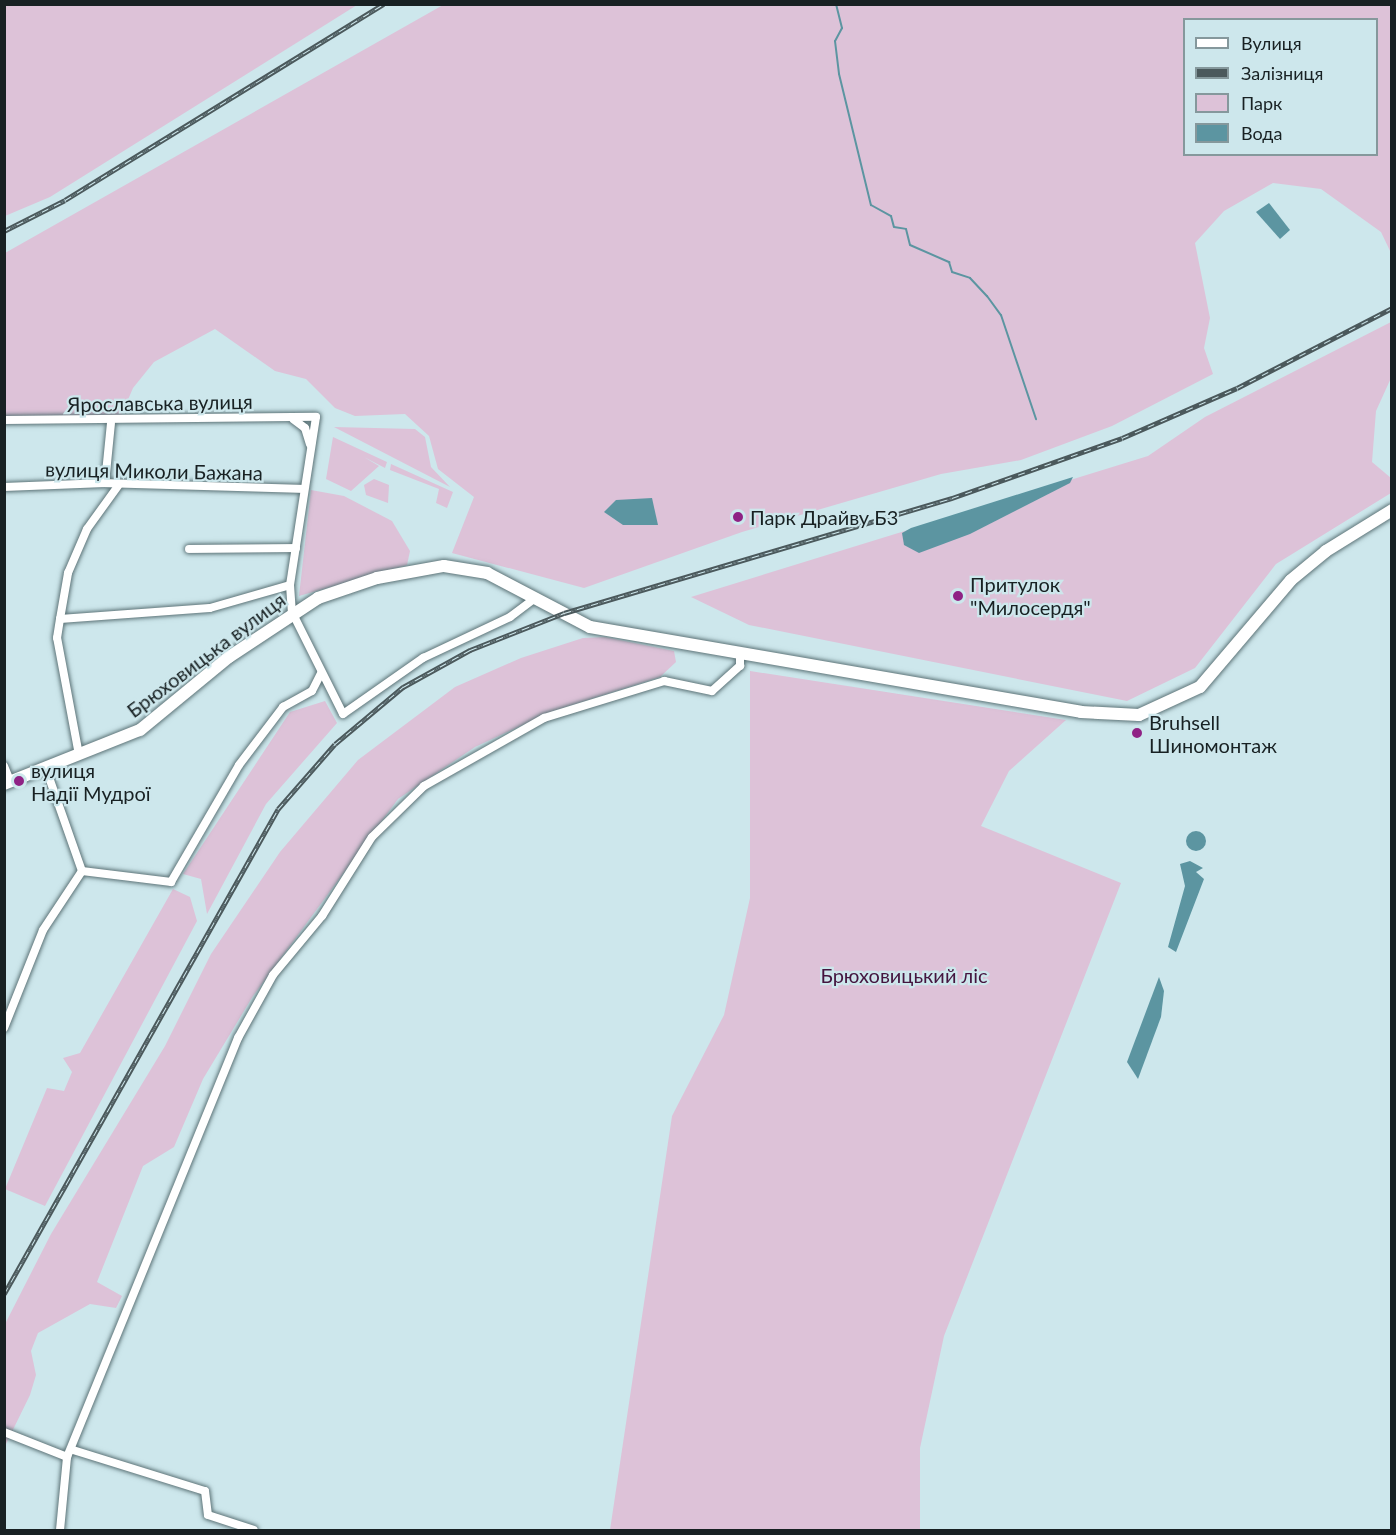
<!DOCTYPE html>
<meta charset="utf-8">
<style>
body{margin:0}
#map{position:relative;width:1396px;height:1535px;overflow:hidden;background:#cde7ec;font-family:Lato,sans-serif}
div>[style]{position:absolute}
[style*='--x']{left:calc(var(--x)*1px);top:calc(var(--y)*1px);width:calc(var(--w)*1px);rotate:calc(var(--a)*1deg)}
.green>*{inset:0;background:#ddc2d8}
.water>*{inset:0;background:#5c95a1}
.round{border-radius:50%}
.stream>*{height:2px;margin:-1px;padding:0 1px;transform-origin:1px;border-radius:1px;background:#5c95a1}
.roads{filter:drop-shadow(0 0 2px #5d7478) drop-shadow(0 0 2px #5d7478)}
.minor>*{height:8px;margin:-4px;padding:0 4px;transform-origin:4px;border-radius:4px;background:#fff}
.secondary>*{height:12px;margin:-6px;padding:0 6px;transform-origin:6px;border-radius:6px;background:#fff}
.rail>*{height:4.5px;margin-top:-2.25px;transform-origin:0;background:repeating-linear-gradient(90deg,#cde7ec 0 7px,#4b595c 0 14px);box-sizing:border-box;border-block:2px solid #4b595c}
.dots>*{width:16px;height:16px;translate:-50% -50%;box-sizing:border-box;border:3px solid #cde7ec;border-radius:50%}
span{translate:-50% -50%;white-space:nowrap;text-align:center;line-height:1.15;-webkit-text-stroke:4.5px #cde7ec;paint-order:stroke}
.street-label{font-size:20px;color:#182123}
.poi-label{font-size:20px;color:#182123}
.left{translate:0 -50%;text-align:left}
.park-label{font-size:20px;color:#44153f}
.frame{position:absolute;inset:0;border:6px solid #182123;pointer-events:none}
.legend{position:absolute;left:1183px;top:18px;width:195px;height:138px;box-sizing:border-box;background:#cde7ec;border:2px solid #85989c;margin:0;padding:8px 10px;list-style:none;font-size:18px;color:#182123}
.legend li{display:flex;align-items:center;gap:12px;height:30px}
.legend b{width:30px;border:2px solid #85989c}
</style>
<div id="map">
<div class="green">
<div style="clip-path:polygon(5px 4px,357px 4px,357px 5px,50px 197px,5px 216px)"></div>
<div style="clip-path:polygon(evenodd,443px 5px,1391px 5px,1391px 253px,1381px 232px,1321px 189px,1273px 183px,1224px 211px,1195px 243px,1210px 318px,1204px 348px,1213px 374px,1112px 426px,1021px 460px,941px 474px,742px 532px,584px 588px,452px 553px,474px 497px,438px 469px,429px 436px,405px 414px,355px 416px,335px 408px,306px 379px,275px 371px,215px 329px,154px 362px,133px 388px,121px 416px,5px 418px,5px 253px,443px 5px,1184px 20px,1376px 20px,1376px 154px,1184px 154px,1184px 20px)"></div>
<div style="clip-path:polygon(1391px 322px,1391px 378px,1376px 411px,1372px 462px,1391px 478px,1391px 493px,1276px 564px,1195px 668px,1127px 701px,749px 625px,691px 597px,1148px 456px,1205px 417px)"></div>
<div style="clip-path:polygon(334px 427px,415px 429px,425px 437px,431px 467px,450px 487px)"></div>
<div style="clip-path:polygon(333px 437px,387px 462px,385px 468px,364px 457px,379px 466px,351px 491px,326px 479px)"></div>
<div style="clip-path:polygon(391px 464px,453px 492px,447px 508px,436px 503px,439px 489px,390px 470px)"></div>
<div style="clip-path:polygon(374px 479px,389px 485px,388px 503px,366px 495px,364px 485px)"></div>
<div style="clip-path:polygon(311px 490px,344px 496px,392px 521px,410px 551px,407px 565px,299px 596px)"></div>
<div style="clip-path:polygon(605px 637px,674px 651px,676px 662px,660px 677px,553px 711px,475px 747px,398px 799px,253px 996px,203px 1079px,174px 1147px,143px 1166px,97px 1282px,122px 1296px,116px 1308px,90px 1304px,38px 1333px,31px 1351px,36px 1375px,30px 1395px,5px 1446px,4px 1326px,51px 1234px,165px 1046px,211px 954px,280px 852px,358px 760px,455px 687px,521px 658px,583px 638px)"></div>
<div style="clip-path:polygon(750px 671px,1066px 720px,1009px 771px,981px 826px,1121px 883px,944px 1336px,920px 1448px,920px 1530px,610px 1530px,672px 1116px,724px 1015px,750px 898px)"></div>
<div style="clip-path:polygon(325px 701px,337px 723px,266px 804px,207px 914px,201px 879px,183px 874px,290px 712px)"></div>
<div style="clip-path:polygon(173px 889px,190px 897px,197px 921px,45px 1206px,5px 1189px,47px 1088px,64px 1091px,72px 1072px,63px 1058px,80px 1053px)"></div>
</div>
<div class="water">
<div style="clip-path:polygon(1269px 203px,1290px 230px,1280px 239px,1256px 212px)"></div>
<div style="clip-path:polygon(1073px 477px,1070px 483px,970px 534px,919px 553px,904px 545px,902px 533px,911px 528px)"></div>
<div style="clip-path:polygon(652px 498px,658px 525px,623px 525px,604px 512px,616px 500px)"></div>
<div class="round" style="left:1186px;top:831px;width:20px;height:20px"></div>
<div style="clip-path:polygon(1190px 861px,1203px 868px,1196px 872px,1204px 879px,1176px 952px,1168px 947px,1185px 886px,1180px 864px)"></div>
<div style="clip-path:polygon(1159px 977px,1164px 991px,1161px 1017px,1138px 1079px,1127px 1062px)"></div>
</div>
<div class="stream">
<div style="--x:836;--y:4;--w:25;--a:76"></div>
<div style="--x:842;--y:28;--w:15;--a:118"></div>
<div style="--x:835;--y:41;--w:33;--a:83"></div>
<div style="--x:839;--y:74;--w:135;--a:76.3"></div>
<div style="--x:871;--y:205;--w:23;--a:29"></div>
<div style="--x:891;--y:216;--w:11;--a:75"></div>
<div style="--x:894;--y:227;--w:12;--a:9"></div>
<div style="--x:906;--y:229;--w:16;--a:76"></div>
<div style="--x:910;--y:245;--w:43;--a:23.6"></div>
<div style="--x:949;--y:262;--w:10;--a:73"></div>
<div style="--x:952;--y:272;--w:19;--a:18"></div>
<div style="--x:970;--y:278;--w:25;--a:47"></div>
<div style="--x:987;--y:296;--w:24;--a:54"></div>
<div style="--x:1001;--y:315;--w:110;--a:71.4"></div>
</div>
<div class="roads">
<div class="minor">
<div style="--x:293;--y:419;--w:15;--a:37"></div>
<div style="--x:305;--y:428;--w:17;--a:73"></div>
<div style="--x:4;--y:420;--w:312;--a:-0.6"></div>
<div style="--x:316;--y:417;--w:170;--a:98.8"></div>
<div style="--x:290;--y:585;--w:27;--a:86"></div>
<div style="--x:292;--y:612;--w:114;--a:63.4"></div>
<div style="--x:343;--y:714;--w:98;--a:-35"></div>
<div style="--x:423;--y:658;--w:96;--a:-25.2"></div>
<div style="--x:510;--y:617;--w:31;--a:-37"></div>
<div style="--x:105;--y:483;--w:60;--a:-84.3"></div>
<div style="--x:4;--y:487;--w:101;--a:-2.3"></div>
<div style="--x:105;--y:483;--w:197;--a:1.7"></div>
<div style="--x:189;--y:549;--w:107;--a:-0.5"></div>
<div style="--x:60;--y:619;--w:150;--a:-4.2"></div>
<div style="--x:210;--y:608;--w:83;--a:-16"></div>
<div style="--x:79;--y:755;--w:119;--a:-100.6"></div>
<div style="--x:57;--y:638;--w:19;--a:-81"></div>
<div style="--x:60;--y:619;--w:47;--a:-80.1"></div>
<div style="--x:68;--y:573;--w:48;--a:-66.6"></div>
<div style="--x:87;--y:529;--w:53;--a:-54.2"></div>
<div style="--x:4;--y:766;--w:16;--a:68"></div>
<div style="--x:82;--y:871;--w:90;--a:7"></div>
<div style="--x:171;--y:882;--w:135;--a:-59.8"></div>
<div style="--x:239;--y:765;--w:73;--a:-52.8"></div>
<div style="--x:283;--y:707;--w:33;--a:-29"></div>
<div style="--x:312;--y:691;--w:20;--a:-63"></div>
<div style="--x:4;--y:1028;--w:105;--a:-68.3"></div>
<div style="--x:43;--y:930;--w:71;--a:-56.5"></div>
<div style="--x:82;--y:871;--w:111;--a:-109.4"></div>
<div style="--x:4;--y:1432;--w:68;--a:21.6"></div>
<div style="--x:73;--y:1450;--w:138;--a:17.3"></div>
<div style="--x:205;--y:1491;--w:24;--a:83"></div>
<div style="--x:208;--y:1515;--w:48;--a:18.1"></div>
<div style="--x:60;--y:1530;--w:73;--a:-84.5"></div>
<div style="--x:67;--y:1457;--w:453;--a:-67.8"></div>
<div style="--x:238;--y:1038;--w:72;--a:-60.9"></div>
<div style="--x:273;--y:975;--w:77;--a:-50.3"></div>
<div style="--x:322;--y:916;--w:93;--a:-57.7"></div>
<div style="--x:372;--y:837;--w:73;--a:-44.4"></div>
<div style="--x:424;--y:786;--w:138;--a:-29.5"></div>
<div style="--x:544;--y:718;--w:126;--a:-17.1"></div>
<div style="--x:664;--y:681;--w:49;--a:11.8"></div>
<div style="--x:712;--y:691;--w:38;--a:-42"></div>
<div style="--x:740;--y:666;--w:13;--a:-90"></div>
</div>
<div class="secondary">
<div style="--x:4;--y:784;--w:146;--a:-21.7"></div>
<div style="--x:140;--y:730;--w:115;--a:-39.4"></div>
<div style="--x:229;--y:657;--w:107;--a:-33.5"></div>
<div style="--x:318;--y:598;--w:62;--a:-18.7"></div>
<div style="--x:377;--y:578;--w:68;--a:-10.2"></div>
<div style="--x:444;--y:566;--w:44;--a:9.2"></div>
<div style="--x:487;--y:573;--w:116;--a:27.7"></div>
<div style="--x:590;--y:627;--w:498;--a:9.8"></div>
<div style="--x:1081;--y:712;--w:58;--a:3"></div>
<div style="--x:1139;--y:715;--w:67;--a:-24.7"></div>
<div style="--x:1200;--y:687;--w:140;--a:-49.6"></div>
<div style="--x:1291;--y:580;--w:45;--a:-39.6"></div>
<div style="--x:1326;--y:551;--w:78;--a:-31.8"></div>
</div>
</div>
<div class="rail">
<div style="--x:4;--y:231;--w:68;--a:-26.9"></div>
<div style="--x:65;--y:200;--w:374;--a:-31.6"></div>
<div style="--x:4;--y:1294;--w:557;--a:-60.54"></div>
<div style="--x:278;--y:809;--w:86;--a:-48.8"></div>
<div style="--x:335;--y:744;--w:89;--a:-40"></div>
<div style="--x:403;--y:687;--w:77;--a:-28.9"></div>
<div style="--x:470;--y:650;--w:101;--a:-21.5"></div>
<div style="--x:564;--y:613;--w:405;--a:-16.5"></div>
<div style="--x:952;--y:498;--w:180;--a:-19.4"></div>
<div style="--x:1122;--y:438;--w:125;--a:-23.5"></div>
<div style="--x:1237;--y:388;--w:174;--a:-27.3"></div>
</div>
<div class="dots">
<div style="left:738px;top:517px;background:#8f2285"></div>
<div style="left:958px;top:596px;background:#8f2285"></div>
<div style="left:1137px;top:733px;background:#8f2285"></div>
<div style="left:19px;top:781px;background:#8f2285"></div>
</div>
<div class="street-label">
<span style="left:160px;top:403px;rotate:-1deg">Ярославська вулиця</span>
<span style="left:154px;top:471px;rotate:1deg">вулиця Миколи Бажана</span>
<span style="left:206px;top:655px;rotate:-37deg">Брюховицька вулиця</span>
</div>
<div class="poi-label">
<span class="left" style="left:750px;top:517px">Парк Драйву Б3</span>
<span class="left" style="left:970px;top:596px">Притулок<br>"Милосердя"</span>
<span class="left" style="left:1149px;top:734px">Bruhsell<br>Шиномонтаж</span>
<span class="left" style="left:31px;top:782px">вулиця<br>Надії Мудрої</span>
</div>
<div class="park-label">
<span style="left:904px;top:975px">Брюховицький ліс</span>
</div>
<div class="frame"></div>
<ul class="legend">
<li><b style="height:8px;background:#fff"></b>Вулиця</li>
<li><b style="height:8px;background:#4b595c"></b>Залізниця</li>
<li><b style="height:16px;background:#ddc2d8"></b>Парк</li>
<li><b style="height:16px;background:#5c95a1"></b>Вода</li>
</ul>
</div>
